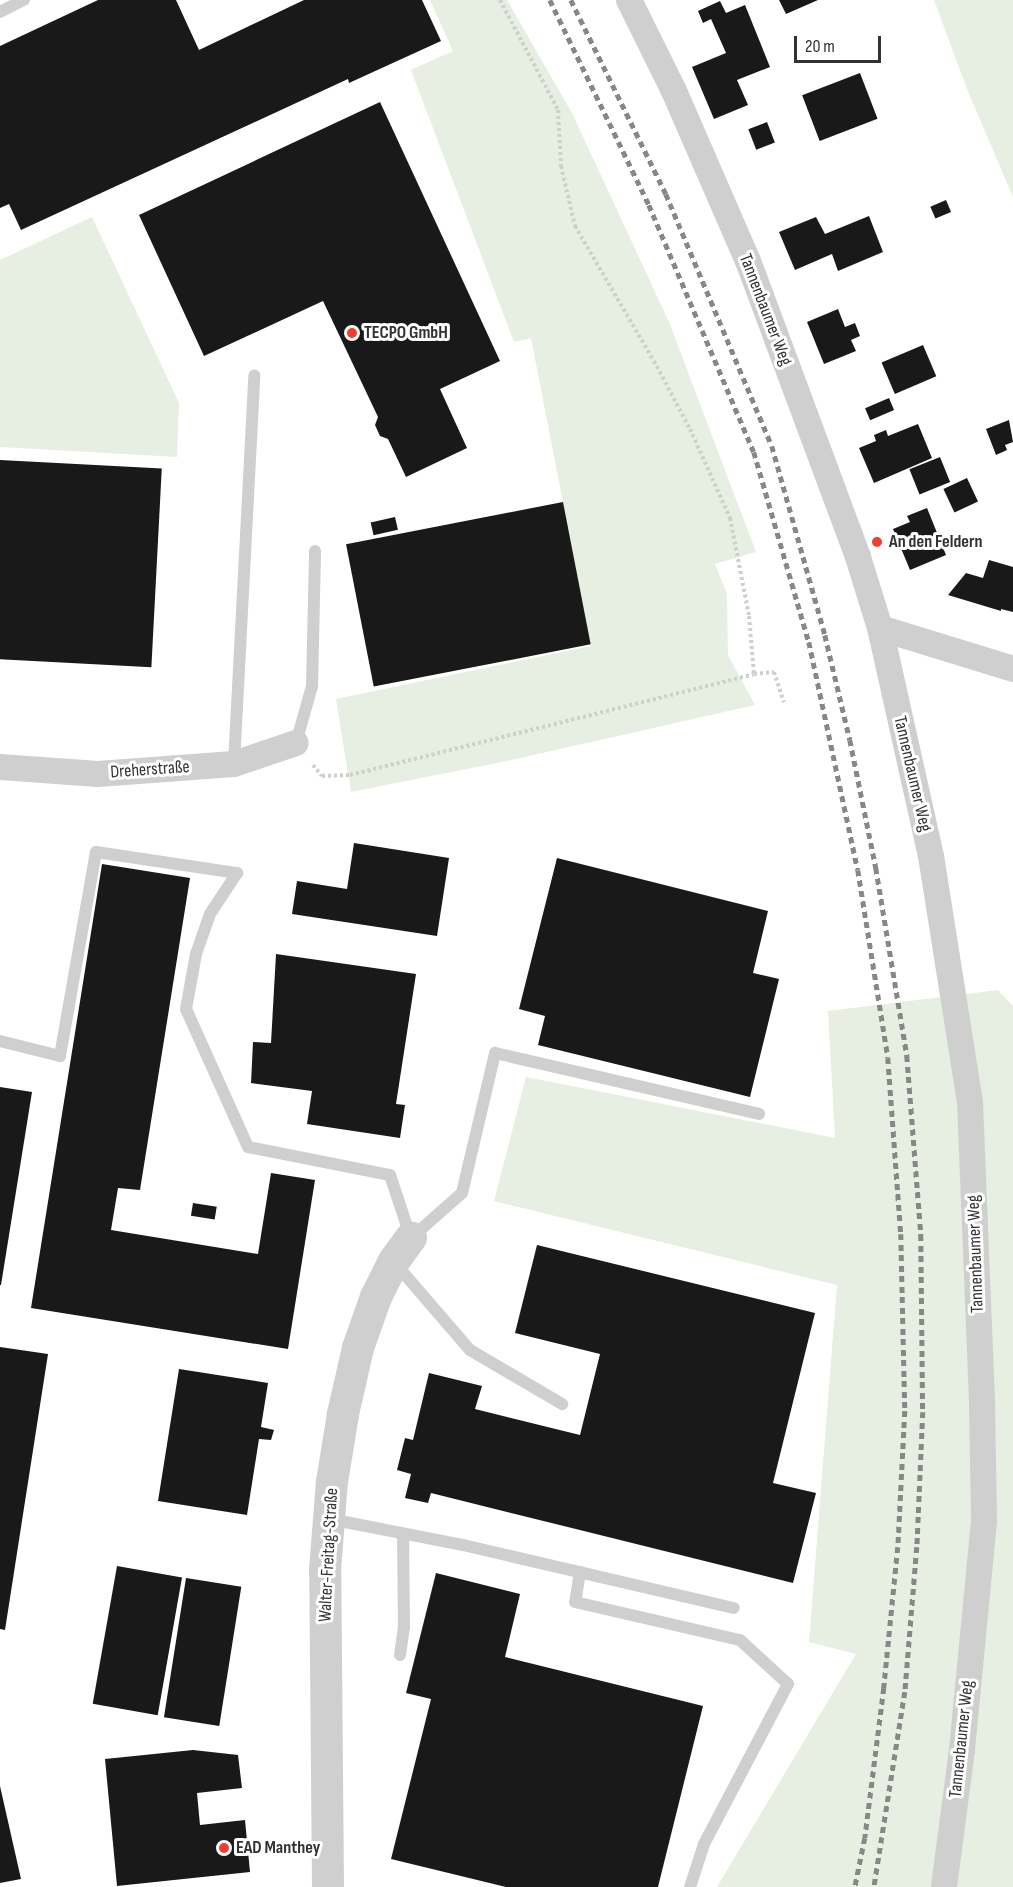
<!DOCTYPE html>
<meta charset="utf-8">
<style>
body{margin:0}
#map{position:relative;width:1013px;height:1887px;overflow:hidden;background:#fff;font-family:"Sofia Sans Condensed",sans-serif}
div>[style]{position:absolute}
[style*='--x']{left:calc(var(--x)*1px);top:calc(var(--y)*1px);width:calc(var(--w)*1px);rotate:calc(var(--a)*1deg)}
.green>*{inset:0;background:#e6efe1}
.building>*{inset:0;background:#191919;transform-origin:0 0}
.path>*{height:4px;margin-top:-2px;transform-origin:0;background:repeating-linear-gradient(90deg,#cfcfcf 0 3px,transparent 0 6px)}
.service>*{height:12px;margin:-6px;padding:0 6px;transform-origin:6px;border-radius:6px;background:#cfcfcf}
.minor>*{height:26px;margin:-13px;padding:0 13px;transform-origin:13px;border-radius:13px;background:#cfcfcf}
.tertiary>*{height:32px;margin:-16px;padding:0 16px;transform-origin:16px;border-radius:16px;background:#cfcfcf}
.rail>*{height:4.5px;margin-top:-2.25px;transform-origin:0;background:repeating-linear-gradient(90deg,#878787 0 6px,transparent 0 10.5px)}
.dots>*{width:16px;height:16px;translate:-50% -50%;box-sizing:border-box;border:3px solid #fff;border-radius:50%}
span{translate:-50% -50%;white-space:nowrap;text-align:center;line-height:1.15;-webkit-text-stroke:6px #fff;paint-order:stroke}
.street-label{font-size:18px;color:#323232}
.poi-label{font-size:18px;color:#323232;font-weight:700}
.left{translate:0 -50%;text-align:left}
.scale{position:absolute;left:794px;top:36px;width:87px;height:27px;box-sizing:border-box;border:3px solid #323232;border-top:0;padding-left:8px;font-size:18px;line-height:21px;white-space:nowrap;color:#323232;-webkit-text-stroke:4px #fff;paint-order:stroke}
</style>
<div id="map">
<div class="green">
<div style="clip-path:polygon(430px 0,507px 0,572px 113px,669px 322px,756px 552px,715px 564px,727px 594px,728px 655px,755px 705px,507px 761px,351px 792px,336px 699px,591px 646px,531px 338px,514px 342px,411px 70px,453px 51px)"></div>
<div style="clip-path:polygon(934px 0,1013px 0,1013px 197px,969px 94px)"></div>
<div style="clip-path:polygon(92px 217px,179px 403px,177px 457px,0 447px,0 260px)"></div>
<div style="clip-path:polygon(998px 990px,1013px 1006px,1013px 1887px,717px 1887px,856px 1654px,809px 1642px,837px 1285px,494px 1201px,526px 1077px,835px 1138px,828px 1011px)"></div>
</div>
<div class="building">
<div style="clip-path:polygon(98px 0,176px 0,199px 50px,304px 0,422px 0,441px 41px,349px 83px,348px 79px,21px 230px,9px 204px,0 208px,0 46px)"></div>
<div style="clip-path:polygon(779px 0,818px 0,786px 14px)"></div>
<div style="clip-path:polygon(720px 1px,726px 13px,745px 5px,770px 67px,737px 80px,748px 105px,714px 119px,692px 67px,726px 53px,711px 19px,703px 23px,698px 11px)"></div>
<div style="left:860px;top:73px;width:49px;height:62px;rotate:69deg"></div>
<div style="clip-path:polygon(380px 102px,500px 361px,440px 389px,467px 448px,406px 477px,388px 439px,380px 436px,375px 425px,378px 417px,323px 301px,204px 356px,139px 215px)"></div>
<div style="left:767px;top:122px;width:22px;height:20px;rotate:69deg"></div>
<div style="left:946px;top:200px;width:13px;height:17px;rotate:67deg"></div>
<div style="clip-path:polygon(869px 216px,883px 252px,838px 271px,832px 254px,795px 270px,779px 232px,816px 217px,825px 234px)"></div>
<div style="clip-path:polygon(838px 309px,845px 327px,855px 323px,860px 336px,851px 340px,856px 351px,824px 364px,807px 322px)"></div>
<div style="left:923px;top:345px;width:34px;height:45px;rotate:67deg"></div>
<div style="left:889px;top:398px;width:13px;height:26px;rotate:67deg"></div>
<div style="clip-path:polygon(1009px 420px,1013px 442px,1005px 445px,1007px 450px,996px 455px,986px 429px)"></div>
<div style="clip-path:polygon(918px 424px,932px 458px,874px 483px,859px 448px,876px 441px,874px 435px,886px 430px,888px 436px)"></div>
<div style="left:940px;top:457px;width:27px;height:33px;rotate:68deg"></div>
<div style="left:0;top:460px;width:162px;height:199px;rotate:3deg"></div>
<div style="left:967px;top:478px;width:26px;height:26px;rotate:65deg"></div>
<div style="left:563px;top:502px;width:145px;height:221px;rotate:79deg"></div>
<div style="clip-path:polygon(927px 508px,946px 555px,910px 570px,893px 529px,910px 522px,907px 516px)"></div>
<div style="left:395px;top:517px;width:13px;height:25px;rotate:77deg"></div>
<div style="clip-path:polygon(989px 560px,1013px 567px,1013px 612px,1001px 609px,1001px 611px,948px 595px,966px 573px,983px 578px)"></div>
<div style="clip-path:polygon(354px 843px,449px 858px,437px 936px,292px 914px,297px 881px,347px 889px)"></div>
<div style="clip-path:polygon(557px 858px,768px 911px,753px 973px,779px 979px,750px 1097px,538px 1045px,545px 1016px,519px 1009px)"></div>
<div style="clip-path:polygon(102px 864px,190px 878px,140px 1190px,118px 1188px,111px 1230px,258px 1254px,271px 1173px,315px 1180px,288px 1349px,31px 1308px)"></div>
<div style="clip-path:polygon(276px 954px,416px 974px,396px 1104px,405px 1105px,400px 1138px,307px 1124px,312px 1091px,251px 1083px,253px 1042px,271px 1043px)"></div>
<div style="clip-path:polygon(0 1087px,32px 1092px,1px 1285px,0 1285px)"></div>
<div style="left:193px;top:1203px;width:24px;height:13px;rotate:9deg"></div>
<div style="clip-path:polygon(537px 1245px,815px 1313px,773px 1483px,816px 1493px,793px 1583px,431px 1493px,428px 1503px,405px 1498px,411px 1474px,397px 1470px,405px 1438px,413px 1440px,429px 1373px,482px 1386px,475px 1409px,580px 1435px,600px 1354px,515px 1333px)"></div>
<div style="clip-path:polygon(0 1347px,48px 1354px,5px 1630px,0 1629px)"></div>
<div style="clip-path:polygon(179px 1369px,268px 1383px,261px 1427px,274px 1430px,271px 1440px,259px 1439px,247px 1515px,158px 1501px)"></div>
<div style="left:117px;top:1566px;width:66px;height:140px;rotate:10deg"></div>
<div style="clip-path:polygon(436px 1573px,520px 1594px,505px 1657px,703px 1706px,658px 1887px,506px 1887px,391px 1859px,431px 1699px,406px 1693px)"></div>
<div style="left:186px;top:1578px;width:56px;height:141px;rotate:9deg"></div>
<div style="clip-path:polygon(193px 1750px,238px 1755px,242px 1788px,197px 1793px,200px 1825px,245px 1820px,250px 1872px,117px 1886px,105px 1759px)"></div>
<div style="clip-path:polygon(0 1786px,21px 1879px,0 1883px)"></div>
</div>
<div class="path">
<div style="--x:500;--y:0;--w:124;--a:62.2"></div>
<div style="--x:558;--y:110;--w:56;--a:86.9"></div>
<div style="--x:561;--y:166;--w:62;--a:76.9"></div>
<div style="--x:575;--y:226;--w:156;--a:59.7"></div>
<div style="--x:654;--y:361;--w:77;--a:62.1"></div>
<div style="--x:690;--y:429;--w:98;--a:65.8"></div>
<div style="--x:730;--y:518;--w:100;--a:79"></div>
<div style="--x:749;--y:616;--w:58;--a:85.1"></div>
<div style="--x:313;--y:765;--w:14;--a:51"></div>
<div style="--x:322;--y:776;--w:28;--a:-2"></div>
<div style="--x:350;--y:775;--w:416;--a:-14"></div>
<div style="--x:754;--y:674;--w:20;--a:-6"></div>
<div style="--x:774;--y:672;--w:32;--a:72"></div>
</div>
<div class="service">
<div style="--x:0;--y:12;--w:27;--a:-27"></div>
<div style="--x:296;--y:743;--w:59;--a:-74.3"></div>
<div style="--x:312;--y:686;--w:135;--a:-88.7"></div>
<div style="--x:234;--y:764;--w:389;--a:-87"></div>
<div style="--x:0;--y:1041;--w:62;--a:14"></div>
<div style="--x:60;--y:1056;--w:207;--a:-80"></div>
<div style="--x:96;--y:852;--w:143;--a:8.5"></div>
<div style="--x:237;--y:873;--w:49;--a:123.4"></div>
<div style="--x:210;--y:914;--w:42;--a:109.3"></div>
<div style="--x:196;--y:954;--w:56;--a:100.3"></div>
<div style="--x:186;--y:1009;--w:151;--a:65.8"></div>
<div style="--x:248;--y:1147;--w:145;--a:11.2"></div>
<div style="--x:390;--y:1175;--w:66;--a:71.6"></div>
<div style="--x:411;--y:1238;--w:68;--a:-41.4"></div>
<div style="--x:462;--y:1193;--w:144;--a:-76.7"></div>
<div style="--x:495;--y:1053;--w:271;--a:13"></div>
<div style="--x:394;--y:1262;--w:116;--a:49.2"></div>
<div style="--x:470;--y:1350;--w:107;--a:30.4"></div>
<div style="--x:330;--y:1519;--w:136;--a:11.1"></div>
<div style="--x:463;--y:1545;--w:278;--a:13.1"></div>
<div style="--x:580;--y:1572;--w:30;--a:99"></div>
<div style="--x:575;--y:1602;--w:169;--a:13"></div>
<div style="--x:740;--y:1640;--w:65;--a:42.5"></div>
<div style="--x:788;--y:1684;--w:181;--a:117.7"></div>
<div style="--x:704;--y:1844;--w:45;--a:108"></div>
<div style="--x:400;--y:1655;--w:28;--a:-82"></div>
<div style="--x:404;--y:1627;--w:93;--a:-90.6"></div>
</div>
<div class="minor">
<div style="--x:629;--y:0;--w:102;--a:63.7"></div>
<div style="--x:674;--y:91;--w:185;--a:66.5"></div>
<div style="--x:748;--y:261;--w:316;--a:69.6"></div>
<div style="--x:858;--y:557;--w:74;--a:72.8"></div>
<div style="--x:880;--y:628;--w:234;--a:77.4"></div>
<div style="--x:931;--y:856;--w:249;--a:81"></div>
<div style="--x:970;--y:1102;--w:301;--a:87.7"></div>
<div style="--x:982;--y:1403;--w:118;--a:89"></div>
<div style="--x:984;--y:1521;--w:230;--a:95.5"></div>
<div style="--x:962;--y:1750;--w:138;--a:97.5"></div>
<div style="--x:880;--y:628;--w:139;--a:17.1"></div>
<div style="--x:0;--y:767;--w:98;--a:4.1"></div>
<div style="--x:98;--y:774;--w:136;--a:-4.2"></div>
<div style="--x:234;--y:764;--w:65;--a:-18.7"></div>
</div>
<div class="tertiary">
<div style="--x:328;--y:1887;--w:317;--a:-90.5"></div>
<div style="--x:325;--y:1570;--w:88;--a:-85.5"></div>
<div style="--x:332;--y:1482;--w:69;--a:-80.8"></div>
<div style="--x:343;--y:1414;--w:68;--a:-77.2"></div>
<div style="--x:358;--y:1348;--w:54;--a:-70.6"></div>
<div style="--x:376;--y:1297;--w:40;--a:-63.4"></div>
<div style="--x:394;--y:1261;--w:29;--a:-54"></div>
</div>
<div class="rail">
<div style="--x:550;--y:0;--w:228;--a:64.2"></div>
<div style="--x:649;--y:205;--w:268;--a:67"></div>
<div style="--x:754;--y:452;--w:198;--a:73.9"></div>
<div style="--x:809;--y:642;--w:233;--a:77.9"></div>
<div style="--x:858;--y:870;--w:190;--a:80.9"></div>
<div style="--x:888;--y:1058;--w:176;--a:85.8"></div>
<div style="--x:901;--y:1234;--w:177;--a:88.7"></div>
<div style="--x:905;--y:1411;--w:136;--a:92.9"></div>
<div style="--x:898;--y:1547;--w:142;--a:95.7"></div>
<div style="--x:884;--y:1688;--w:151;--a:97.2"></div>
<div style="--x:865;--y:1838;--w:50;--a:101.5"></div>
<div style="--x:571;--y:0;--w:216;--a:63.9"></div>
<div style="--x:666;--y:194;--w:273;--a:67.2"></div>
<div style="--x:772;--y:446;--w:196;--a:74.3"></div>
<div style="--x:825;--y:635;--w:108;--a:76.6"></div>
<div style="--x:850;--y:740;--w:131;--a:78.5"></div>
<div style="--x:876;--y:868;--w:191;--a:80.6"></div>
<div style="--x:907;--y:1056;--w:180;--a:85.5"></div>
<div style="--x:921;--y:1235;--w:177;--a:89.4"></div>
<div style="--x:923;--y:1412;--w:135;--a:92.5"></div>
<div style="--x:917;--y:1547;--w:145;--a:94.7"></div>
<div style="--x:905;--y:1692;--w:197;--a:99"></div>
</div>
<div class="dots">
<div style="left:352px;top:333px;background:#ee3f30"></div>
<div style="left:877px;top:542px;background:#ee3f30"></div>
<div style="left:224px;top:1848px;background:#ee3f30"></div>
</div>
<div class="street-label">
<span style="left:765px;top:310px;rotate:69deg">Tannenbaumer Weg</span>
<span style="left:150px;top:770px;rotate:-4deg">Dreherstraße</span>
<span style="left:912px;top:774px;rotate:77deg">Tannenbaumer Weg</span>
<span style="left:976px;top:1254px;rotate:-92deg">Tannenbaumer Weg</span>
<span style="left:329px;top:1555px;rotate:-87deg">Walter-Freitag-Straße</span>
<span style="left:962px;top:1739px;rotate:-84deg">Tannenbaumer Weg</span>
</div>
<div class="poi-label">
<span class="left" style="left:364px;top:333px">TECPO GmbH</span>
<span class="left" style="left:889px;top:542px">An den Feldern</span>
<span class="left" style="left:236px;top:1848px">EAD Manthey</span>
</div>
<div class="scale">20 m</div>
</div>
